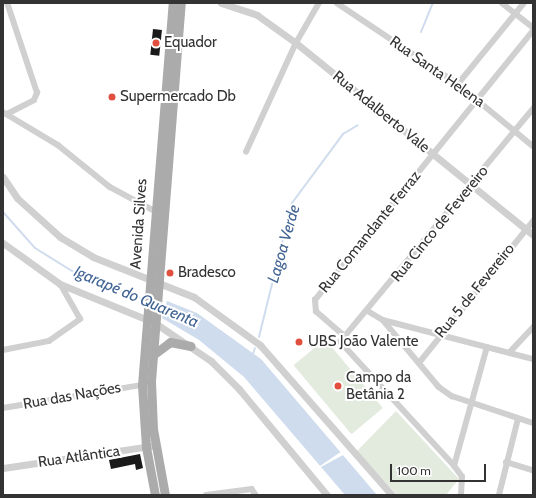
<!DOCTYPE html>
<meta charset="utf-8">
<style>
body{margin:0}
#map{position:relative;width:536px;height:498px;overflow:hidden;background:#fff;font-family:Cabin,sans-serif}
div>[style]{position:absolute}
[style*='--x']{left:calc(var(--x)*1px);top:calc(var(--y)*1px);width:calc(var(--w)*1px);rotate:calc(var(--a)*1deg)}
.green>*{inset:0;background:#e3ebdf;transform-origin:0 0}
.water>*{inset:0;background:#cfdced}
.pier>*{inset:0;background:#fff}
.stream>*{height:2px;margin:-1px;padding:0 1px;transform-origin:1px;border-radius:1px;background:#cfdced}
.building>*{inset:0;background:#1a1a1a;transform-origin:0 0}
.minor>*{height:5.5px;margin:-2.75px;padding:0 2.75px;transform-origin:2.75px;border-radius:2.75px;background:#d0d0d0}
.tertiary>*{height:7px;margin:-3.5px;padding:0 3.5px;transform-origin:3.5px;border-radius:3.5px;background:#d0d0d0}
.primary>*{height:9px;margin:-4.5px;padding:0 4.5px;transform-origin:4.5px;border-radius:4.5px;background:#ababab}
.dots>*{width:11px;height:11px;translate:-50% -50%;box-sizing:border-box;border:2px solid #fff;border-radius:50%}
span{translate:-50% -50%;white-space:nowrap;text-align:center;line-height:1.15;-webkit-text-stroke:4px #fff;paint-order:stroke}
.poi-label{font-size:15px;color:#333}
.left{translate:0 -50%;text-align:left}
.street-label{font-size:15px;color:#333}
.water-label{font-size:16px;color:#416494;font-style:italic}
.frame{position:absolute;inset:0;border:4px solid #333;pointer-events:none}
.scale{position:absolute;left:390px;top:464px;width:96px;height:18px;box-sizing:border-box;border:2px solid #333;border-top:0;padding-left:5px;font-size:12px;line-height:14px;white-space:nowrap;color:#333;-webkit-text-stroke:3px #fff;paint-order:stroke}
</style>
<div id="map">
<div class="green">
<div style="left:325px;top:339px;width:90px;height:41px;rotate:50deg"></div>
<div style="clip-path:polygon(396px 411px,459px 479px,446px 495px,397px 495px,357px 451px)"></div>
</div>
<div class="water">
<div style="clip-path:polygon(167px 301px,197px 313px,261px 359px,377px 495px,345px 495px,244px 377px,199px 340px,162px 318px)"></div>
</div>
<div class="pier">
<div style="clip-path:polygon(342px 451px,345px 454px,319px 468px,320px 466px)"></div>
</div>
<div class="stream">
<div style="--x:421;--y:32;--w:31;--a:-68"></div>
<div style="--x:3;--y:212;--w:48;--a:48.4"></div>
<div style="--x:35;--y:248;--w:53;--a:31.9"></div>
<div style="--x:80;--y:276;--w:70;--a:20"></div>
<div style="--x:259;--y:337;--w:138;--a:-76.2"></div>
<div style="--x:292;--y:203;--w:86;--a:-53.5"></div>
<div style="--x:343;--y:134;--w:17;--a:-31"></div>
<div style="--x:253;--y:354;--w:6;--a:-72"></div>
</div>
<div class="building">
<div style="left:153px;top:29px;width:9px;height:26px;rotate:6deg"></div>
<div style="clip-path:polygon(140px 454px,143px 468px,136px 470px,135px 464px,111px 469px,109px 460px)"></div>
</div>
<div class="minor">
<div style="--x:337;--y:3;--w:146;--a:33.8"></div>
<div style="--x:458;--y:84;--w:97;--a:39.6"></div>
<div style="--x:502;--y:3;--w:39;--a:38"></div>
<div style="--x:458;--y:84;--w:104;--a:-50.8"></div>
<div style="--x:3;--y:112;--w:64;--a:31"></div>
<div style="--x:58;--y:145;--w:67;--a:38.9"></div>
<div style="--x:110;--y:187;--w:49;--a:28.1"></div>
<div style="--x:7;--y:114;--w:30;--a:-27"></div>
<div style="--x:34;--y:100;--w:8;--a:-67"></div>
<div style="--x:37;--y:93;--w:95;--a:-108.4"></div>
<div style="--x:246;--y:152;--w:120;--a:-65.4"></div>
<div style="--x:296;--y:43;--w:46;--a:-60.1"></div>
<div style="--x:368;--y:311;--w:17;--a:31"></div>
<div style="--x:383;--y:320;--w:155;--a:14.6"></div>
<div style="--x:383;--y:320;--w:87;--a:50.1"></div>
<div style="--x:439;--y:387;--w:16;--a:35"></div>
<div style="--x:452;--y:396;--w:85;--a:18.4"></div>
<div style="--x:345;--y:337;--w:38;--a:-139"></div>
<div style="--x:316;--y:312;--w:12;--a:-95"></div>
<div style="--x:315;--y:300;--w:346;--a:-51"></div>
<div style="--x:3;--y:350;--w:47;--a:-11.1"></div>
<div style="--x:49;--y:341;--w:38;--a:-35"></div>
<div style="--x:80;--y:319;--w:40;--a:-119.7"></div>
<div style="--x:510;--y:352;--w:34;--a:-47"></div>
<div style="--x:419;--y:363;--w:182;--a:-51.2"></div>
<div style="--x:3;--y:408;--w:141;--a:-9.4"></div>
<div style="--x:506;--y:462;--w:28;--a:17"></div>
<div style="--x:454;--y:466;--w:123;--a:-74.5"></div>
<div style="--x:206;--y:495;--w:46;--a:-7.4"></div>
<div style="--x:252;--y:489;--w:7;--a:56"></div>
<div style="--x:461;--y:495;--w:18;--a:-87"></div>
<div style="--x:462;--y:477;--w:14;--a:-126"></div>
<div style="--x:454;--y:466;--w:168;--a:-132.6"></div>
<div style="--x:340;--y:342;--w:303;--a:-50.4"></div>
<div style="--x:499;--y:495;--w:78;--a:-76"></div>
</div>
<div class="tertiary">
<div style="--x:221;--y:3;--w:38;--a:18"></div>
<div style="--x:257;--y:15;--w:48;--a:35.7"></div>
<div style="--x:296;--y:43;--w:305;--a:39"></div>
<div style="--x:3;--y:177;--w:25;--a:56"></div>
<div style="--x:17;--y:198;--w:58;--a:42.2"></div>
<div style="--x:60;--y:237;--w:39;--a:31"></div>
<div style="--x:93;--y:257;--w:109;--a:21.6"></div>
<div style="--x:194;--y:297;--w:82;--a:36"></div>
<div style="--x:260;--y:345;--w:200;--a:48.7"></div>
<div style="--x:3;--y:243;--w:70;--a:35.7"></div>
<div style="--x:60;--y:284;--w:103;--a:22.3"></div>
<div style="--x:155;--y:323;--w:68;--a:34.2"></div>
<div style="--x:211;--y:361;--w:40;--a:45"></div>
<div style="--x:239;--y:389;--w:138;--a:50.3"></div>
<div style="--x:3;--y:468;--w:155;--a:-8.5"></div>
</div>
<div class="primary">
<div style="--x:153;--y:355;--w:21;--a:-37"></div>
<div style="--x:170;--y:342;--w:21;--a:11"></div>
<div style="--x:155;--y:495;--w:49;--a:-100.6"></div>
<div style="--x:146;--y:447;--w:62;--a:-93.7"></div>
<div style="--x:142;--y:385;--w:383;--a:-85.4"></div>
<div style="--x:165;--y:495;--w:67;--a:-100.3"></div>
<div style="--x:153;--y:429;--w:48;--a:-92.4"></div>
<div style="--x:151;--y:381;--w:379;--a:-85.5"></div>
</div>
<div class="dots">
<div style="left:156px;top:43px;background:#e1503e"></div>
<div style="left:112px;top:97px;background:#e1503e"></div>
<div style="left:170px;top:273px;background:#e1503e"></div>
<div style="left:299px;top:342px;background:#e1503e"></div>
<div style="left:338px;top:386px;background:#e1503e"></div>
</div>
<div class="poi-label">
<span class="left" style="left:164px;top:43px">Equador</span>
<span class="left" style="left:120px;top:97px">Supermercado Db</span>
<span class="left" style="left:178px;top:273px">Bradesco</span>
<span class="left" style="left:308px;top:342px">UBS João Valente</span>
<span class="left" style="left:346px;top:386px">Campo da<br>Betânia 2</span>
</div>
<div class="street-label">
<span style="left:437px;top:72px;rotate:35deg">Rua Santa Helena</span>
<span style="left:381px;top:112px;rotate:39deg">Rua Adalberto Vale</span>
<span style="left:139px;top:224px;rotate:-86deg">Avenida Silves</span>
<span style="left:440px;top:224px;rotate:-51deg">Rua Cinco de Fevereiro</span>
<span style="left:370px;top:232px;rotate:-51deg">Rua Comandante Ferraz</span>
<span style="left:475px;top:291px;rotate:-51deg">Rua 5 de Fevereiro</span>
<span style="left:72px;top:396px;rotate:-10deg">Rua das Nações</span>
<span style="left:79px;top:457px;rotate:-8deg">Rua Atlântica</span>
</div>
<div class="water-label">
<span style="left:284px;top:244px;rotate:-74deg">Lagoa Verde</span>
<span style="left:136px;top:297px;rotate:23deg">Igarapé do Quarenta</span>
</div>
<div class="frame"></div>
<div class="scale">100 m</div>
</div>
